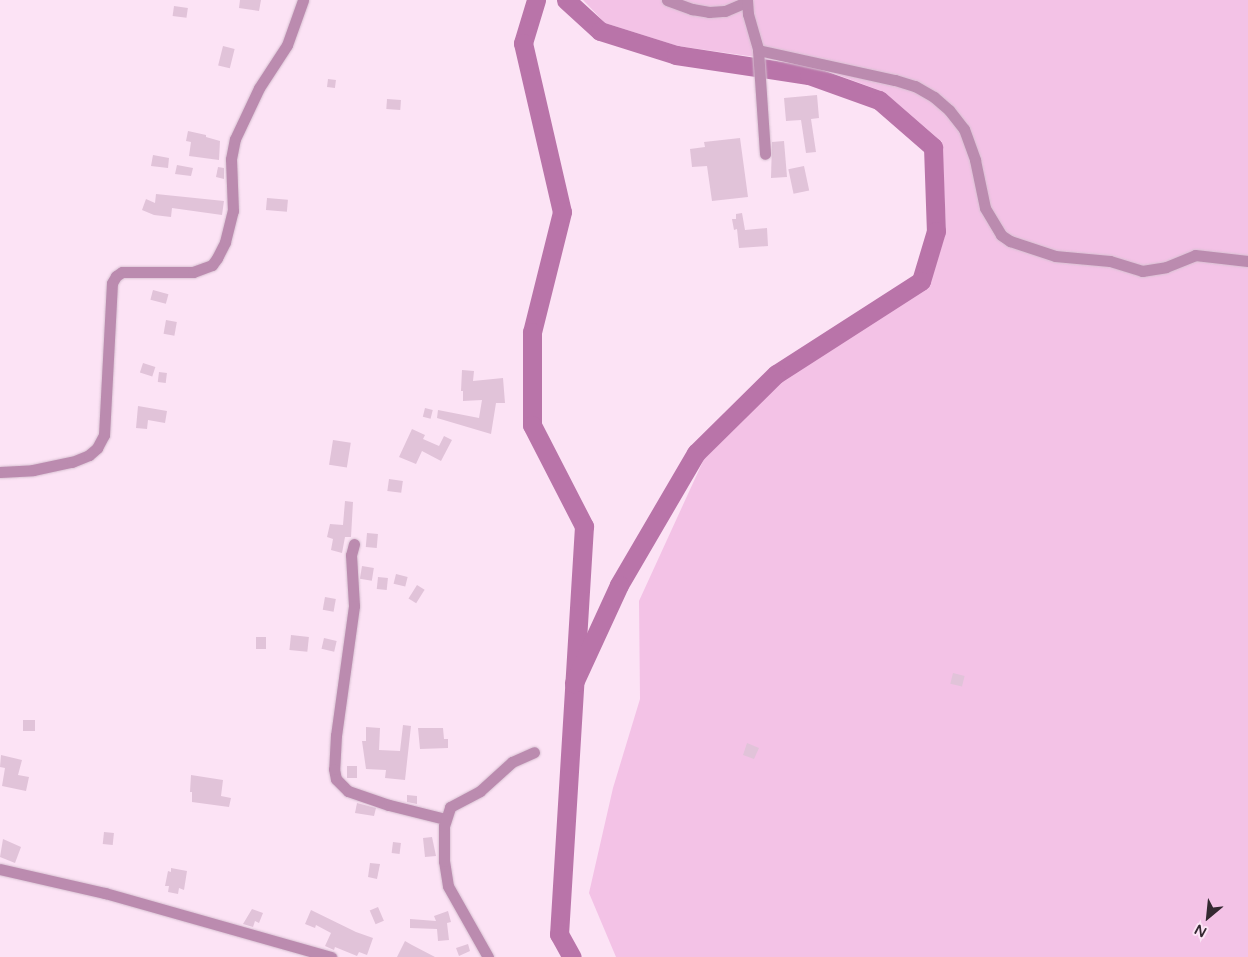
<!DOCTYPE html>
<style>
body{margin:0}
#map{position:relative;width:1248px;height:957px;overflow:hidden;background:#fce3f5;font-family:"Varela Round",sans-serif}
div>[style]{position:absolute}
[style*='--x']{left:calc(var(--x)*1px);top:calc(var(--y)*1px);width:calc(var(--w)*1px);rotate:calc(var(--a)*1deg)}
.green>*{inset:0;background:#f3c2e6}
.river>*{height:19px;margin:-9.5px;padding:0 9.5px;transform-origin:9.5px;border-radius:9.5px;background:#b974a9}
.building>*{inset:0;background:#e1c3d9;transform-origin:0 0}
.roads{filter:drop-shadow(0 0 1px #d8c1d2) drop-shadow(0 0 1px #d8c1d2)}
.minor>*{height:11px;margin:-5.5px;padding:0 5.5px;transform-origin:5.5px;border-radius:5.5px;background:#bb8baf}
span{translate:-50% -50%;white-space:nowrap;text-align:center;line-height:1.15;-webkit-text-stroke:5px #fce3f5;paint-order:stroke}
.north{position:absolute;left:1183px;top:892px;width:50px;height:50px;-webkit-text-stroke:4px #fce3f5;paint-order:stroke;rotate:208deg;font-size:14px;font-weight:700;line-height:20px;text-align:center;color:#342831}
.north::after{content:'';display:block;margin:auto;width:18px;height:22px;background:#342831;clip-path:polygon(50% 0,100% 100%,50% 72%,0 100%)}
</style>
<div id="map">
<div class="green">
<div style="clip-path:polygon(583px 0,1248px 0,1248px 957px,616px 957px,589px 893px,613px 788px,640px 699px,639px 601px,704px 459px,782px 381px,929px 287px,946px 232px,942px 142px,884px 92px,811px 65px,678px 46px,605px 23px)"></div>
</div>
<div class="river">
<div style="--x:536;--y:0;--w:45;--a:106.8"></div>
<div style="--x:523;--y:43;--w:173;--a:77"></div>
<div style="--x:562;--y:212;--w:124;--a:104"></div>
<div style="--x:532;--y:332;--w:93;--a:90"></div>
<div style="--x:532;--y:425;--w:114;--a:62.8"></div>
<div style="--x:584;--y:526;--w:409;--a:93.5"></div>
<div style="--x:559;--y:934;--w:26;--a:61"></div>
<div style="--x:566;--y:0;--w:46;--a:42.4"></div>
<div style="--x:600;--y:31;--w:80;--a:17.5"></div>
<div style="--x:676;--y:55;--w:134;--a:8.6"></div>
<div style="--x:809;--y:75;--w:74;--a:19.7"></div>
<div style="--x:879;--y:100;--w:72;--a:41"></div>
<div style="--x:933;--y:147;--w:84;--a:88"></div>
<div style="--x:936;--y:231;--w:52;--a:106.7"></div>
<div style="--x:921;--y:281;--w:172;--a:147.3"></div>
<div style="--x:776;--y:374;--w:112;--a:135.4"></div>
<div style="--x:696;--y:453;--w:153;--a:120.3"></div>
<div style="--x:619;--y:585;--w:108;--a:114.7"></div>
</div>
<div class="building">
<div style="clip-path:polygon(240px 0,261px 0,259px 11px,239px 8px)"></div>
<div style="left:174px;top:6px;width:14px;height:10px;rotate:8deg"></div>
<div style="left:223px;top:46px;width:12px;height:20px;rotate:14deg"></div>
<div style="left:328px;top:79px;width:8px;height:8px;rotate:7deg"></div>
<div style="clip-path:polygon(817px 95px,819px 118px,811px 119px,816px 152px,806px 153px,801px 120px,786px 121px,784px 98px)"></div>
<div style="left:387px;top:99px;width:14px;height:10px;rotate:4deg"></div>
<div style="clip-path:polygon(188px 131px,206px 135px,206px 137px,220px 141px,219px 160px,189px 156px,191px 142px,186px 141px)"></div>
<div style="clip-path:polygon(740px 138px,748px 197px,712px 201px,707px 166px,692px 167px,690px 149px,705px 147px,704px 142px)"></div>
<div style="clip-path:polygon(784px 141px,787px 177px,771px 178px,772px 142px)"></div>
<div style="clip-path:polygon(153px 155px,169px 158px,168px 168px,151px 166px)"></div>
<div style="clip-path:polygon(177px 165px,193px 168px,191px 176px,175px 174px)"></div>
<div style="left:804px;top:166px;width:25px;height:16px;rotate:78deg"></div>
<div style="clip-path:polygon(218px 167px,224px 168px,224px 179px,216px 177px)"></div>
<div style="clip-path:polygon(156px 194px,224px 201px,222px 215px,172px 208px,171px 217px,154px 215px,142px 210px,146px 199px,155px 203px)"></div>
<div style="left:267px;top:198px;width:21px;height:12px;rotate:5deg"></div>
<div style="clip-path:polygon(742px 213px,745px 230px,767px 228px,768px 246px,739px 248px,737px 229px,734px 230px,732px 219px,736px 219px,736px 214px)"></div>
<div style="left:153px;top:290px;width:16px;height:10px;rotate:15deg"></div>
<div style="left:166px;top:320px;width:11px;height:14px;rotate:10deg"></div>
<div style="left:143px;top:363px;width:13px;height:10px;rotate:18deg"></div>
<div style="clip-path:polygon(462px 370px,474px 371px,473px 381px,503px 378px,505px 403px,496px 403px,491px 434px,437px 418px,438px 410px,479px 418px,482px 400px,463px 401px,463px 391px,461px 391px)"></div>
<div style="left:159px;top:372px;width:8px;height:10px;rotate:7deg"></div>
<div style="clip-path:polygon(138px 406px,167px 411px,165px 423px,148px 420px,147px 429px,136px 428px)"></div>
<div style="left:425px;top:408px;width:8px;height:9px;rotate:14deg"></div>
<div style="clip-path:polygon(412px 429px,425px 435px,423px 439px,439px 446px,444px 436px,452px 440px,441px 461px,422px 451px,416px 464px,399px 457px)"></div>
<div style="left:333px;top:440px;width:18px;height:25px;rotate:9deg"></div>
<div style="left:389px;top:479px;width:14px;height:12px;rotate:8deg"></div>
<div style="clip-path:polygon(345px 501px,353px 502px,351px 537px,345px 537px,342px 553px,331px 550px,333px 539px,327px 537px,330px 524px,343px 525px)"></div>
<div style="left:367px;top:533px;width:11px;height:14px;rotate:5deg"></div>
<div style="left:362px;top:566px;width:12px;height:13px;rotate:9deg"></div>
<div style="left:396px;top:574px;width:12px;height:10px;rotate:14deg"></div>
<div style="left:378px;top:577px;width:10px;height:12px;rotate:6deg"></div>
<div style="left:417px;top:585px;width:9px;height:16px;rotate:32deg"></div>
<div style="left:325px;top:597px;width:11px;height:13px;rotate:10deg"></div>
<div style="left:291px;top:635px;width:18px;height:15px;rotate:6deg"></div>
<div style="left:256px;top:637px;width:10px;height:12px"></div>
<div style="left:324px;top:638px;width:13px;height:11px;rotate:13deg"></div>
<div style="left:953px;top:673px;width:12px;height:11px;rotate:14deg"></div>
<div style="left:23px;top:720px;width:12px;height:11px"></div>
<div style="clip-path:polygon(403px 725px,411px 726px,405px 780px,385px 778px,386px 770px,366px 769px,362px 741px,366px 741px,366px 727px,380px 728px,379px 750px,400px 751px)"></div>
<div style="clip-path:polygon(418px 728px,443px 728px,444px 739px,448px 739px,448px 748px,420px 749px)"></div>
<div style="clip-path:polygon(747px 743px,759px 748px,754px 759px,743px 755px)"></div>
<div style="clip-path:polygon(1px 755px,22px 760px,18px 775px,29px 777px,26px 791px,2px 786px,5px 768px,0 767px)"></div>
<div style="left:347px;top:766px;width:10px;height:12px"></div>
<div style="clip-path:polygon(191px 775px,223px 780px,221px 796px,231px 798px,229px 807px,192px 802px,192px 792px,190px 792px)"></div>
<div style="clip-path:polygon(407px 795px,417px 796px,417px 804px,407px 802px)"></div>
<div style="clip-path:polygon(357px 803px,376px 808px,374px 816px,355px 813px)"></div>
<div style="left:104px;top:832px;width:10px;height:12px;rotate:6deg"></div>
<div style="clip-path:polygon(432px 837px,436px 856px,425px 857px,423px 838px)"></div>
<div style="clip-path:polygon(3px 839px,21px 847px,15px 863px,0 857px)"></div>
<div style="left:393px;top:842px;width:8px;height:11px;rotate:7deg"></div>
<div style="clip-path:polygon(370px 863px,380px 864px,377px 879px,368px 877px)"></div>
<div style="clip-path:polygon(171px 868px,187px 871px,184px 890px,179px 888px,178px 894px,168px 892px,169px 886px,165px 886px,168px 871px,171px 872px)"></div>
<div style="left:378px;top:907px;width:15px;height:9px;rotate:67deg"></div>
<div style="clip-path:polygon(252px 909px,263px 913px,259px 923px,255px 921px,253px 927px,243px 924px)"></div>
<div style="clip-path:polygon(311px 910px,356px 932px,373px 938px,367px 955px,359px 952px,357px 956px,335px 947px,334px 950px,325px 946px,331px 933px,316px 925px,315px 928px,305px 924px)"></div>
<div style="clip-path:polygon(448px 911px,451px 922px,447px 923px,449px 940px,438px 941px,437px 929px,410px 928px,410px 919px,436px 921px,434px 916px)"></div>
<div style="clip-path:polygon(405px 941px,412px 945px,435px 957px,397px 957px)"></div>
<div style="clip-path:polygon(468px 944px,470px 951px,459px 956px,456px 948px)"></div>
</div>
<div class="roads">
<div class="minor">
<div style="--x:667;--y:0;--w:27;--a:20"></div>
<div style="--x:692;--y:9;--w:17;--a:10"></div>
<div style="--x:709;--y:12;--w:16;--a:-4"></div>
<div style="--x:725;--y:11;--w:23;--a:-23"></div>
<div style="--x:747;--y:0;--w:14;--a:86"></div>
<div style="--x:748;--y:14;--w:37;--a:74"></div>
<div style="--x:758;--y:50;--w:104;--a:86.1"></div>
<div style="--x:758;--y:50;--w:140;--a:12.4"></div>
<div style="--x:895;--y:80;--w:21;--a:17"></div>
<div style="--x:915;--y:86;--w:22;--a:30"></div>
<div style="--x:934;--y:97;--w:20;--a:41"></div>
<div style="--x:949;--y:110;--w:24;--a:52"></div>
<div style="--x:964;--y:129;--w:33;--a:70"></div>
<div style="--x:975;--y:160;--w:49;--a:78.2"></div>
<div style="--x:985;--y:208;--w:31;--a:59"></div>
<div style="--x:1001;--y:235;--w:11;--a:34"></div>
<div style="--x:1010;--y:241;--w:47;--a:18.4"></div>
<div style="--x:1055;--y:256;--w:55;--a:5.2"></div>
<div style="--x:1110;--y:261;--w:34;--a:17"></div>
<div style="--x:1142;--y:271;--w:24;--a:-9"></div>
<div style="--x:1166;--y:267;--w:31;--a:-22"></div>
<div style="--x:1195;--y:255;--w:53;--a:6.5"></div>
<div style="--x:0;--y:472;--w:33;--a:-3"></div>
<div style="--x:33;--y:470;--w:40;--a:-12"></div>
<div style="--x:72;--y:462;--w:18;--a:-22"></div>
<div style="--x:89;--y:455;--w:11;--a:-41"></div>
<div style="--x:97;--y:448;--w:15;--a:-62"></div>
<div style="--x:104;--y:435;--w:152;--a:-87"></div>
<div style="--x:112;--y:283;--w:8;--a:-60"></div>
<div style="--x:116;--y:276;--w:7;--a:-34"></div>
<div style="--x:122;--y:272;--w:71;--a:0"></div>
<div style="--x:193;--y:272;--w:20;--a:-20"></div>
<div style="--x:212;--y:265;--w:9;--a:-54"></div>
<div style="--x:217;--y:258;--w:18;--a:-63"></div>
<div style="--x:225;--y:242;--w:32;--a:-76"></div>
<div style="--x:233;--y:211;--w:52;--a:-92.2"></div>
<div style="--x:231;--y:159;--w:20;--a:-79"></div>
<div style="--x:235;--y:139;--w:56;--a:-64.8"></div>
<div style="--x:259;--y:88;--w:51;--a:-56.9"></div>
<div style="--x:287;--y:45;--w:48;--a:-70.4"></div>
<div style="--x:354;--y:544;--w:11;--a:105"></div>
<div style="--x:351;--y:555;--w:51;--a:86.6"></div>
<div style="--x:354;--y:606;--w:130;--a:97.9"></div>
<div style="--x:336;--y:735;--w:34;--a:93"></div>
<div style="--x:334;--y:769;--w:10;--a:79"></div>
<div style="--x:336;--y:779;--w:17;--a:45"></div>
<div style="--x:348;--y:791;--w:43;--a:18.9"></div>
<div style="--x:389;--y:805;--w:58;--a:14"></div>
<div style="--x:0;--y:869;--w:108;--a:12.9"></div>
<div style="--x:105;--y:893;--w:235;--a:15.8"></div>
<div style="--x:488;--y:957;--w:81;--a:-119.4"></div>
<div style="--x:448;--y:886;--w:25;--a:-99"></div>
<div style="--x:444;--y:861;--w:35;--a:-90"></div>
<div style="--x:444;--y:826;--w:20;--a:-72"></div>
<div style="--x:450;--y:807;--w:34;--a:-28"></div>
<div style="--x:480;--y:791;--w:43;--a:-42.2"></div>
<div style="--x:512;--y:762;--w:24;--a:-24"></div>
</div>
</div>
<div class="north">N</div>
</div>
